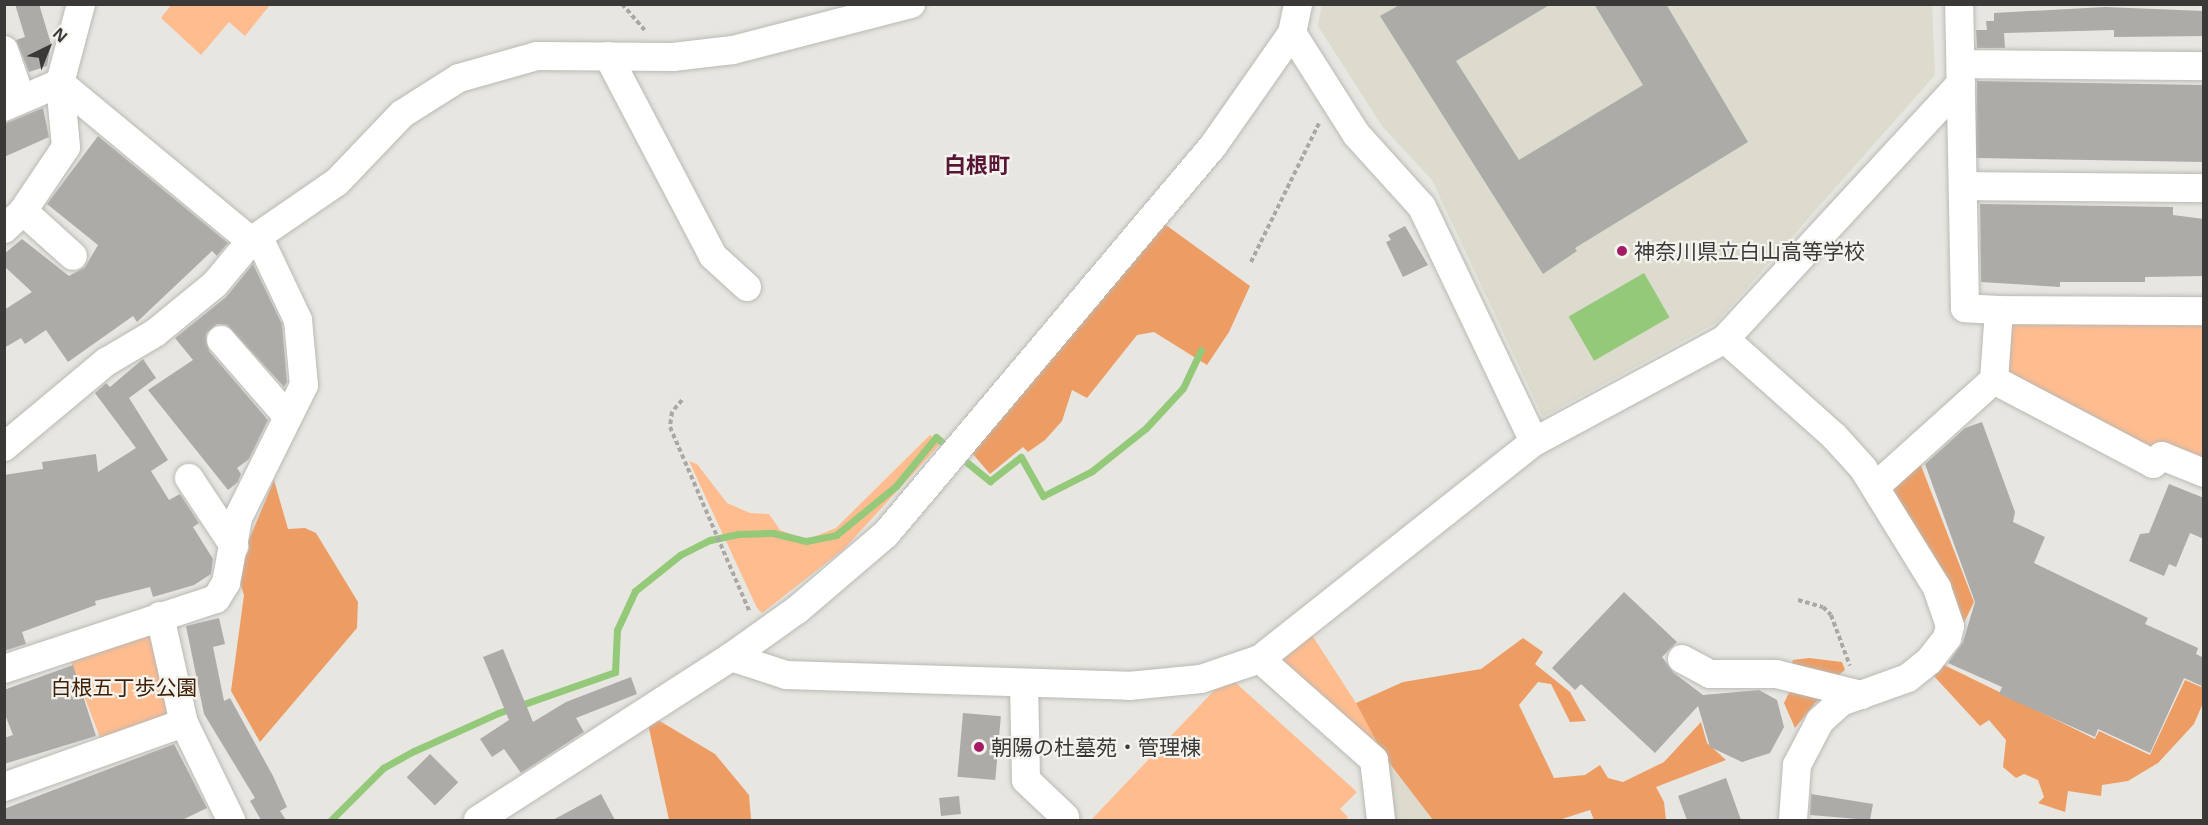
<!DOCTYPE html>
<meta charset="utf-8">
<style>
body{margin:0}
#map{position:relative;width:2208px;height:825px;overflow:hidden;background:#e7e6e1;font-family:"Noto Sans","Noto Sans JP",sans-serif}
div>[style]{position:absolute}
[style*='--x']{left:calc(var(--x)*1px);top:calc(var(--y)*1px);width:calc(var(--w)*1px);rotate:calc(var(--a)*1deg)}
.built>*{inset:0;background:#dddace}
.green>*{inset:0;background:#ffbc8f}
.forest>*{inset:0;background:#ed9d64}
.water>*{inset:0;background:#94c97a;transform-origin:0 0}
.stream>*{height:7px;margin:-3.5px;padding:0 3.5px;transform-origin:3.5px;border-radius:3.5px;background:#94c97a}
.building>*{inset:0;background:#adaba7;transform-origin:0 0}
.path>*{height:4px;margin-top:-2px;transform-origin:0;background:repeating-linear-gradient(90deg,#a9a8a4 0 4.5px,transparent 0 7.5px)}
.roads{filter:drop-shadow(0 0 2px #bab9b4) drop-shadow(0 0 2px #bab9b4)}
.minor>*{height:28px;margin:-14px;padding:0 14px;transform-origin:14px;border-radius:14px;background:#fff}
.dots>*{width:16px;height:16px;translate:-50% -50%;box-sizing:border-box;border:3px solid #f4f3ee;border-radius:50%}
span{translate:-50% -50%;white-space:nowrap;text-align:center;line-height:1.15;-webkit-text-stroke:4.5px #f4f3ee;paint-order:stroke}
.poi-label{font-size:21px;color:#3a3938}
.left{translate:0 -50%;text-align:left}
.park-label{font-size:21px;color:#402108}
.neighbourhood-label{font-size:22px;color:#571636;font-weight:700}
.frame{position:absolute;inset:0;border:6px solid #3a3938;pointer-events:none}
.north{position:absolute;left:18px;top:18px;width:60px;height:60px;-webkit-text-stroke:4px #f4f3ee;paint-order:stroke;rotate:43deg;font-size:16px;font-weight:700;line-height:24px;text-align:center;color:#3a3938}
.north::after{content:'';display:block;margin:auto;width:21px;height:27px;background:#3a3938;clip-path:polygon(50% 0,100% 100%,50% 72%,0 100%)}
</style>
<div id="map">
<div class="built">
<div style="clip-path:polygon(1322px 4px,1932px 5px,1935px 75px,1716px 323px,1543px 417px,1432px 180px,1382px 126px,1318px 26px)"></div>
<div style="clip-path:polygon(1388px 760px,1412px 790px,1433px 820px,1390px 820px)"></div>
</div>
<div class="green">
<div style="clip-path:polygon(171px 5px,171px 4px,270px 5px,245px 36px,229px 22px,201px 55px,161px 18px)"></div>
<div style="clip-path:polygon(2007px 314px,2203px 316px,2203px 464px,2152px 453px,2034px 397px,2004px 365px)"></div>
<div style="clip-path:polygon(930px 435px,941px 443px,844px 549px,762px 613px,757px 608px,689px 461px,697px 464px,727px 503px,750px 513px,769px 514px,780px 530px,806px 540px,836px 528px)"></div>
<div style="clip-path:polygon(1306px 626px,1356px 703px,1384px 756px,1280px 664px,1282px 651px)"></div>
<div style="clip-path:polygon(147px 635px,157px 640px,169px 715px,103px 745px,71px 662px)"></div>
<div style="clip-path:polygon(1228px 676px,1357px 792px,1340px 809px,1348px 817px,1345px 820px,1091px 820px)"></div>
</div>
<div class="forest">
<div style="clip-path:polygon(1159px 220px,1250px 286px,1229px 332px,1207px 365px,1154px 332px,1137px 335px,1087px 398px,1072px 390px,1062px 421px,1045px 440px,1028px 452px,1023px 447px,990px 474px,972px 453px)"></div>
<div style="clip-path:polygon(1918px 458px,1974px 602px,1956px 639px,1884px 491px)"></div>
<div style="clip-path:polygon(274px 480px,288px 529px,305px 528px,316px 533px,358px 602px,357px 628px,260px 742px,231px 691px,244px 595px,236px 571px)"></div>
<div style="clip-path:polygon(1523px 638px,1543px 652px,1535px 664px,1570px 692px,1586px 721px,1570px 722px,1551px 684px,1538px 682px,1519px 705px,1554px 778px,1585px 775px,1600px 765px,1608px 778px,1623px 782px,1664px 762px,1701px 722px,1707px 743px,1726px 760px,1656px 787px,1664px 802px,1666px 820px,1594px 820px,1590px 810px,1559px 820px,1433px 820px,1384px 756px,1356px 703px,1403px 682px,1481px 669px)"></div>
<div style="clip-path:polygon(1809px 658px,1842px 662px,1845px 670px,1836px 677px,1791px 667px,1793px 660px)"></div>
<div style="clip-path:polygon(1940px 663px,2095px 739px,2099px 731px,2150px 755px,2185px 680px,2201px 687px,2203px 682px,2203px 703px,2194px 724px,2158px 763px,2128px 781px,2102px 785px,2101px 796px,2068px 791px,2065px 812px,2038px 803px,2044px 797px,2038px 780px,2024px 774px,2016px 778px,2003px 767px,2006px 740px,1989px 720px,1980px 726px,1932px 674px)"></div>
<div style="clip-path:polygon(1794px 683px,1834px 691px,1816px 702px,1795px 728px,1784px 703px)"></div>
<div style="clip-path:polygon(658px 720px,715px 754px,749px 795px,751px 819px,669px 820px,648px 724px)"></div>
</div>
<div class="water">
<div style="left:1644px;top:273px;width:51px;height:87px;rotate:60deg"></div>
</div>
<div class="stream">
<div style="--x:959;--y:456;--w:40;--a:39"></div>
<div style="--x:990;--y:481;--w:39;--a:-38"></div>
<div style="--x:1021;--y:457;--w:45;--a:60.6"></div>
<div style="--x:1043;--y:496;--w:55;--a:-27"></div>
<div style="--x:1092;--y:471;--w:69;--a:-38.5"></div>
<div style="--x:1146;--y:428;--w:54;--a:-47.2"></div>
<div style="--x:1183;--y:388;--w:42;--a:-64.7"></div>
<div style="--x:331;--y:820;--w:74;--a:-45"></div>
<div style="--x:383;--y:768;--w:35;--a:-29"></div>
<div style="--x:414;--y:751;--w:92;--a:-24.3"></div>
<div style="--x:498;--y:713;--w:124;--a:-19.3"></div>
<div style="--x:615;--y:672;--w:42;--a:-87.3"></div>
<div style="--x:617;--y:630;--w:43;--a:-65.2"></div>
<div style="--x:635;--y:591;--w:58;--a:-38.7"></div>
<div style="--x:680;--y:555;--w:34;--a:-27"></div>
<div style="--x:710;--y:540;--w:30;--a:-12"></div>
<div style="--x:739;--y:534;--w:34;--a:-2"></div>
<div style="--x:773;--y:533;--w:34;--a:14"></div>
<div style="--x:806;--y:541;--w:31;--a:-11"></div>
<div style="--x:836;--y:535;--w:77;--a:-39.2"></div>
<div style="--x:896;--y:486;--w:63;--a:-50.8"></div>
<div style="--x:936;--y:437;--w:18;--a:41"></div>
</div>
<div class="building">
<div style="clip-path:polygon(15px 4px,39px 4px,51px 44px,47px 66px,29px 72px,16px 40px,25px 37px)"></div>
<div style="clip-path:polygon(1401px 4px,1551px 4px,1456px 61px,1519px 160px,1643px 85px,1594px 4px,1666px 4px,1748px 142px,1575px 248px,1577px 251px,1543px 274px,1380px 16px)"></div>
<div style="clip-path:polygon(2105px 7px,2204px 11px,2204px 36px,2114px 37px,2114px 30px,2004px 33px,2005px 48px,1977px 48px,1976px 30px,1987px 30px,1986px 21px,1994px 21px,1994px 13px)"></div>
<div style="left:1977px;top:81px;width:227px;height:77px;rotate:1deg"></div>
<div style="clip-path:polygon(43px 108px,49px 137px,4px 157px,4px 124px)"></div>
<div style="clip-path:polygon(98px 136px,228px 243px,217px 256px,212px 251px,137px 322px,133px 316px,68px 362px,46px 330px,25px 344px,21px 338px,4px 348px,4px 310px,32px 292px,4px 266px,4px 254px,22px 239px,69px 276px,85px 267px,98px 245px,47px 204px)"></div>
<div style="clip-path:polygon(1980px 204px,2173px 207px,2173px 215px,2204px 219px,2204px 276px,2145px 277px,2145px 282px,2060px 282px,2060px 287px,1981px 282px)"></div>
<div style="clip-path:polygon(1405px 226px,1428px 265px,1403px 277px,1386px 242px,1391px 240px,1388px 235px)"></div>
<div style="clip-path:polygon(253px 264px,282px 324px,287px 382px,284px 387px,227px 325px,217px 324px,206px 334px,209px 351px,268px 420px,249px 459px,237px 468px,241px 474px,238px 482px,228px 490px,148px 390px,193px 360px,175px 338px,226px 297px)"></div>
<div style="clip-path:polygon(143px 359px,156px 378px,129px 398px,168px 460px,151px 471px,169px 500px,180px 494px,199px 523px,193px 527px,213px 559px,211px 574px,194px 585px,153px 597px,150px 587px,95px 601px,96px 605px,22px 632px,26px 644px,4px 651px,4px 475px,43px 469px,42px 462px,96px 454px,98px 472px,136px 448px,95px 393px,106px 383px,110px 387px)"></div>
<div style="clip-path:polygon(1982px 422px,2015px 512px,2013px 522px,2045px 537px,2034px 563px,2148px 618px,2145px 624px,2198px 648px,2196px 654px,2204px 658px,2204px 687px,2184px 678px,2150px 753px,2098px 729px,2095px 737px,1999px 694px,2002px 687px,1948px 663px,1963px 642px,1975px 602px,1925px 464px,1965px 428px)"></div>
<div style="clip-path:polygon(2169px 484px,2204px 498px,2204px 539px,2190px 533px,2176px 567px,2169px 564px,2164px 576px,2129px 561px,2140px 534px,2149px 533px)"></div>
<div style="clip-path:polygon(1624px 592px,1677px 642px,1662px 657px,1674px 673px,1703px 695px,1759px 690px,1777px 700px,1784px 727px,1770px 753px,1742px 762px,1710px 747px,1698px 706px,1655px 753px,1581px 684px,1575px 690px,1552px 668px)"></div>
<div style="clip-path:polygon(219px 618px,225px 644px,213px 647px,224px 701px,230px 698px,273px 776px,287px 807px,280px 811px,286px 820px,261px 820px,250px 801px,255px 798px,204px 714px,186px 626px)"></div>
<div style="clip-path:polygon(503px 649px,533px 722px,566px 702px,631px 677px,637px 694px,576px 718px,584px 732px,521px 773px,504px 749px,492px 757px,480px 739px,509px 720px,483px 657px)"></div>
<div style="clip-path:polygon(73px 665px,96px 736px,4px 764px,4px 738px,13px 735px,4px 712px,4px 690px)"></div>
<div style="left:963px;top:713px;width:38px;height:64px;rotate:5deg"></div>
<div style="clip-path:polygon(174px 744px,207px 808px,182px 820px,4px 820px,4px 809px)"></div>
<div style="left:430px;top:754px;width:40px;height:33px;rotate:45deg"></div>
<div style="clip-path:polygon(1726px 778px,1741px 820px,1687px 820px,1678px 796px)"></div>
<div style="clip-path:polygon(601px 794px,615px 820px,553px 820px)"></div>
<div style="clip-path:polygon(1811px 794px,1873px 804px,1870px 820px,1810px 815px)"></div>
<div style="left:959px;top:796px;width:18px;height:20px;rotate:84deg"></div>
</div>
<div class="path">
<div style="--x:622;--y:4;--w:37;--a:49"></div>
<div style="--x:1251;--y:262;--w:155;--a:-63.9"></div>
<div style="--x:682;--y:400;--w:16;--a:130"></div>
<div style="--x:672;--y:412;--w:15;--a:98"></div>
<div style="--x:670;--y:427;--w:202;--a:66.7"></div>
<div style="--x:1798;--y:600;--w:26;--a:16"></div>
<div style="--x:1823;--y:607;--w:11;--a:45"></div>
<div style="--x:1831;--y:615;--w:54;--a:69.6"></div>
</div>
<div class="roads">
<div class="minor">
<div style="--x:1292;--y:33;--w:120;--a:57.6"></div>
<div style="--x:1356;--y:134;--w:98;--a:47.9"></div>
<div style="--x:1422;--y:207;--w:260;--a:64.5"></div>
<div style="--x:1534;--y:442;--w:217;--a:-28.3"></div>
<div style="--x:1725;--y:339;--w:348;--a:-47.3"></div>
<div style="--x:4;--y:50;--w:52;--a:70.9"></div>
<div style="--x:608;--y:56;--w:226;--a:62.3"></div>
<div style="--x:713;--y:256;--w:46;--a:42.4"></div>
<div style="--x:1961;--y:64;--w:243;--a:0.5"></div>
<div style="--x:4;--y:107;--w:61;--a:-23.2"></div>
<div style="--x:60;--y:83;--w:248;--a:39.6"></div>
<div style="--x:1964;--y:186;--w:240;--a:0.5"></div>
<div style="--x:23;--y:211;--w:67;--a:42"></div>
<div style="--x:4;--y:229;--w:26;--a:-43"></div>
<div style="--x:23;--y:211;--w:77;--a:-56.1"></div>
<div style="--x:66;--y:147;--w:64;--a:-95.4"></div>
<div style="--x:60;--y:83;--w:82;--a:-75.1"></div>
<div style="--x:1999;--y:310;--w:205;--a:0.3"></div>
<div style="--x:1725;--y:339;--w:146;--a:41.7"></div>
<div style="--x:1834;--y:436;--w:43;--a:47.8"></div>
<div style="--x:1863;--y:468;--w:141;--a:58.3"></div>
<div style="--x:1937;--y:588;--w:40;--a:71.1"></div>
<div style="--x:1950;--y:626;--w:12;--a:104"></div>
<div style="--x:1947;--y:638;--w:29;--a:128"></div>
<div style="--x:1929;--y:661;--w:27;--a:141"></div>
<div style="--x:1908;--y:678;--w:71;--a:160.3"></div>
<div style="--x:1841;--y:702;--w:28;--a:138"></div>
<div style="--x:1820;--y:721;--w:50;--a:117.6"></div>
<div style="--x:1797;--y:765;--w:55;--a:94.2"></div>
<div style="--x:221;--y:340;--w:101;--a:49"></div>
<div style="--x:1994;--y:380;--w:180;--a:27.8"></div>
<div style="--x:2153;--y:464;--w:12;--a:-42"></div>
<div style="--x:2162;--y:456;--w:45;--a:22"></div>
<div style="--x:4;--y:447;--w:133;--a:-39.8"></div>
<div style="--x:106;--y:362;--w:57;--a:-30.6"></div>
<div style="--x:155;--y:333;--w:77;--a:-39.2"></div>
<div style="--x:215;--y:284;--w:56;--a:-50.1"></div>
<div style="--x:251;--y:241;--w:104;--a:-34.5"></div>
<div style="--x:337;--y:182;--w:94;--a:-46.3"></div>
<div style="--x:402;--y:114;--w:67;--a:-32.3"></div>
<div style="--x:459;--y:78;--w:81;--a:-15.8"></div>
<div style="--x:537;--y:56;--w:136;--a:0.4"></div>
<div style="--x:673;--y:57;--w:60;--a:-6.7"></div>
<div style="--x:733;--y:50;--w:184;--a:-14.5"></div>
<div style="--x:189;--y:478;--w:82;--a:56.5"></div>
<div style="--x:1875;--y:487;--w:160;--a:-42"></div>
<div style="--x:1994;--y:380;--w:70;--a:-85.9"></div>
<div style="--x:1999;--y:310;--w:34;--a:-177"></div>
<div style="--x:1965;--y:308;--w:304;--a:-91.1"></div>
<div style="--x:160;--y:616;--w:110;--a:77.4"></div>
<div style="--x:184;--y:723;--w:108;--a:64.1"></div>
<div style="--x:731;--y:657;--w:58;--a:18.1"></div>
<div style="--x:786;--y:675;--w:343;--a:1.8"></div>
<div style="--x:1129;--y:686;--w:72;--a:-5.6"></div>
<div style="--x:1201;--y:679;--w:62;--a:-18.7"></div>
<div style="--x:1260;--y:659;--w:350;--a:-38.4"></div>
<div style="--x:1260;--y:659;--w:152;--a:41.5"></div>
<div style="--x:1374;--y:760;--w:60;--a:83.3"></div>
<div style="--x:1682;--y:659;--w:32;--a:28"></div>
<div style="--x:1710;--y:674;--w:66;--a:0"></div>
<div style="--x:1776;--y:674;--w:88;--a:13.9"></div>
<div style="--x:4;--y:669;--w:223;--a:-18.3"></div>
<div style="--x:216;--y:599;--w:19;--a:-58"></div>
<div style="--x:226;--y:583;--w:66;--a:-79.5"></div>
<div style="--x:238;--y:518;--w:148;--a:-63.6"></div>
<div style="--x:304;--y:385;--w:65;--a:-95.3"></div>
<div style="--x:298;--y:320;--w:91;--a:-115.4"></div>
<div style="--x:1024;--y:683;--w:97;--a:88.8"></div>
<div style="--x:1026;--y:780;--w:54;--a:43.5"></div>
<div style="--x:4;--y:787;--w:191;--a:-19.6"></div>
<div style="--x:478;--y:820;--w:301;--a:-32.8"></div>
<div style="--x:731;--y:657;--w:81;--a:-35.5"></div>
<div style="--x:797;--y:610;--w:117;--a:-40.5"></div>
<div style="--x:886;--y:534;--w:507;--a:-49.88"></div>
<div style="--x:1213;--y:146;--w:138;--a:-55"></div>
<div style="--x:1292;--y:33;--w:30;--a:-78"></div>
</div>
</div>
<div class="dots">
<div style="left:1622px;top:251px;background:#a31b64"></div>
<div style="left:979px;top:747px;background:#a31b64"></div>
</div>
<div class="poi-label">
<span class="left" style="left:1634px;top:251px">神奈川県立白山高等学校</span>
<span class="left" style="left:991px;top:747px">朝陽の杜墓苑・管理棟</span>
</div>
<div class="park-label">
<span style="left:124px;top:687px">白根五丁歩公園</span>
</div>
<div class="neighbourhood-label">
<span style="left:977px;top:165px">白根町</span>
</div>
<div class="frame"></div>
<div class="north">N</div>
</div>
